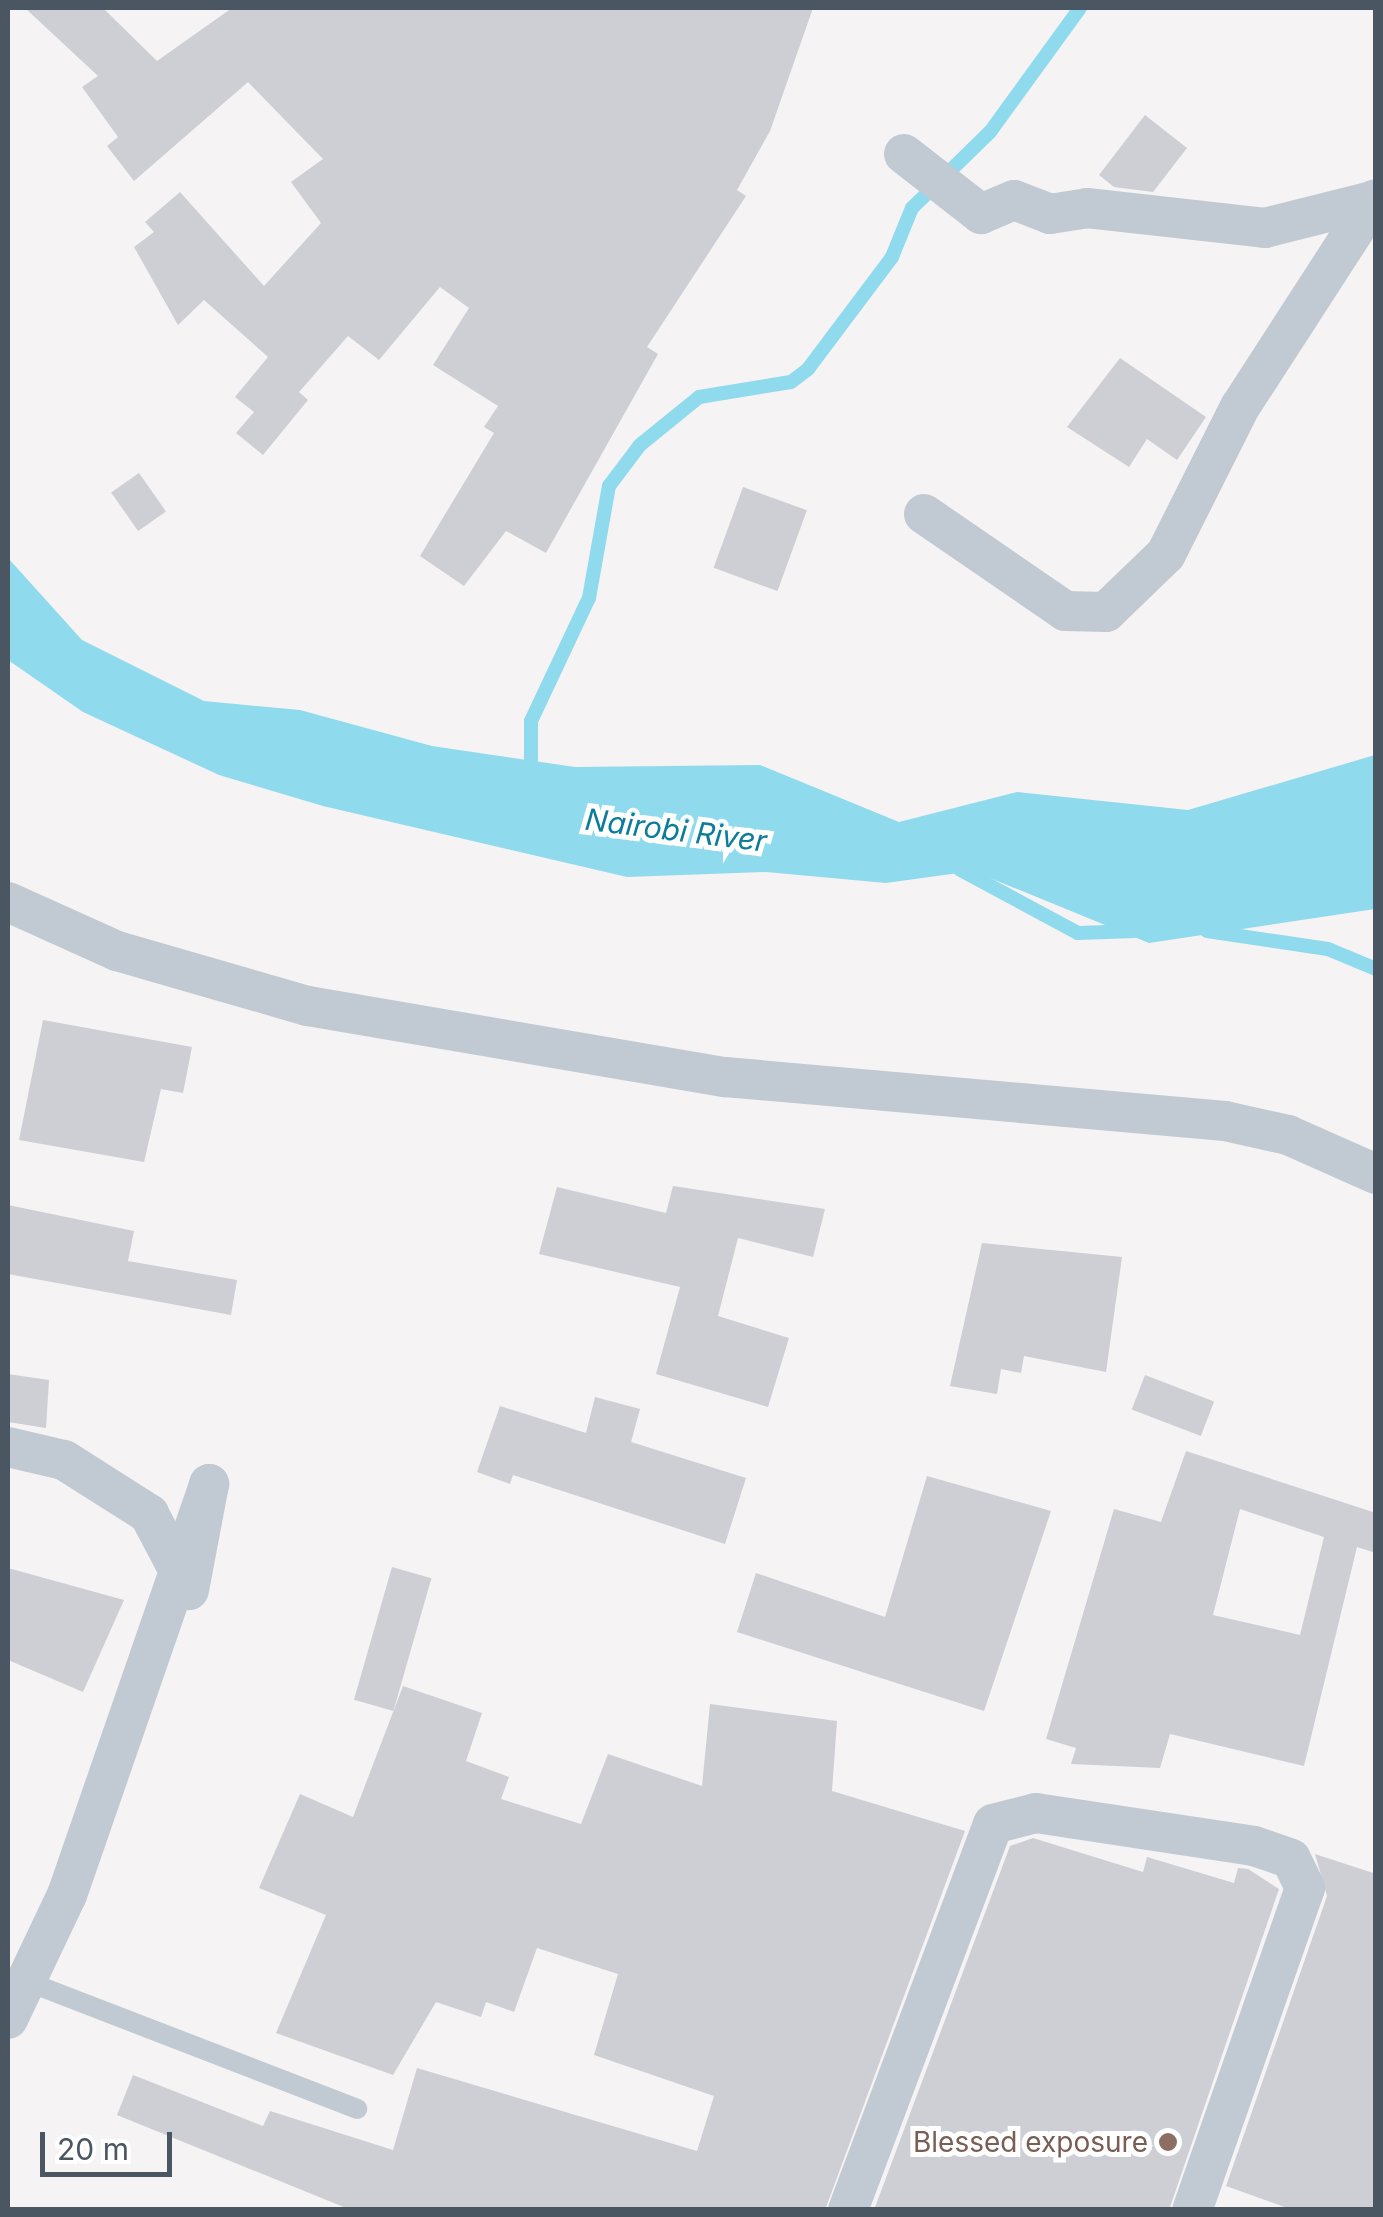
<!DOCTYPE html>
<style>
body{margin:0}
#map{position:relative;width:1383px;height:2217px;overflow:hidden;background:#f5f3f3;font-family:Inter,sans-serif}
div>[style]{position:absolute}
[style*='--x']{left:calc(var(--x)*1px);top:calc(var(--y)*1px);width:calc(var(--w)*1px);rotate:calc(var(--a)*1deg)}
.water>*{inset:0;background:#90daee}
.stream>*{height:14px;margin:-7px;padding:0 7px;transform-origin:7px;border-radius:7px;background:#90daee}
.building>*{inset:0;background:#cdcfd5;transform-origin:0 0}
.lane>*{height:20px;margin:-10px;padding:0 10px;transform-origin:10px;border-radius:10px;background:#c1cad2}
.street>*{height:40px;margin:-20px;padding:0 20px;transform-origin:20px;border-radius:20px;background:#c1cad2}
.dots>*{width:28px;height:28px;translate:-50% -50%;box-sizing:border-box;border:5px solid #fff;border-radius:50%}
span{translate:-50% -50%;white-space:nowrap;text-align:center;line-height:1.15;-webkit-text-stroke:10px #fff;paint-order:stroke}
.education-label{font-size:28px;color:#785e54}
.right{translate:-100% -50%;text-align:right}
.water-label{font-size:30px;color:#0c7c9b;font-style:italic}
.frame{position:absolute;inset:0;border:10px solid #4a5661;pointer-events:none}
.scale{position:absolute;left:40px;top:2132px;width:132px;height:45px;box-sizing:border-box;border:5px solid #4a5661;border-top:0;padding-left:12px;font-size:30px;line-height:35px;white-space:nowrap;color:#4a5661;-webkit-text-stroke:8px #fff;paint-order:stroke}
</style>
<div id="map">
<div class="water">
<div style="clip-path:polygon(8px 558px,82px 640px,204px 701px,300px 710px,432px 746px,575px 767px,760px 765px,899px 822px,1017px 792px,1188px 810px,1375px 755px,1375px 909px,1149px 943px,973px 871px,886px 883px,766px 872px,627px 877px,323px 806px,219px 775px,83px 712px,8px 660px)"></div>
</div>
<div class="stream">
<div style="--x:531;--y:775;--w:54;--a:-90"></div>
<div style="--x:531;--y:721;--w:136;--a:-64.8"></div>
<div style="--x:589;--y:598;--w:114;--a:-79.9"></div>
<div style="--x:609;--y:486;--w:51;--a:-52.9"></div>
<div style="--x:640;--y:445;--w:76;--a:-39.1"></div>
<div style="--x:699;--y:397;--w:93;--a:-9.3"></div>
<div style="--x:791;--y:382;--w:21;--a:-37"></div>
<div style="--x:808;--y:369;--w:140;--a:-53.1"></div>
<div style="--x:892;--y:257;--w:53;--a:-67.8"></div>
<div style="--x:912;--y:208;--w:109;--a:-44.3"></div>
<div style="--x:990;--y:132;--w:153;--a:-54"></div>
<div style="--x:959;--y:869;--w:135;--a:28.3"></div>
<div style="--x:1078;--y:933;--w:57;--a:-2"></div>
<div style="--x:1207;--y:931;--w:122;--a:8.5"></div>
<div style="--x:1328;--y:949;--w:52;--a:22.6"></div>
</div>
<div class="building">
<div style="clip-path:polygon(25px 8px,103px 8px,157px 61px,232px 8px,813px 8px,770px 131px,737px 190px,746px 196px,647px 347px,658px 354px,546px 553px,506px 531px,464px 586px,420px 556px,494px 433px,484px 427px,498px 406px,433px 365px,469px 308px,440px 287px,379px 360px,348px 336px,299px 392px,308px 400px,263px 455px,236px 433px,254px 412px,235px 397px,268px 357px,204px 300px,178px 325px,134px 247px,154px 232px,145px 222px,180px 192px,264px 286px,321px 223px,291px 182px,323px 159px,248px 82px,134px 181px,107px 146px,118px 137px,82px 87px,98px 76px)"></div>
<div style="clip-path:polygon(1145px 115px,1187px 148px,1153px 192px,1114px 187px,1099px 175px)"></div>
<div style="clip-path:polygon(1120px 358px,1206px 417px,1177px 460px,1147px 439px,1129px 467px,1067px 427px)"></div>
<div style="left:139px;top:473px;width:47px;height:34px;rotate:55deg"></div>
<div style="left:743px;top:487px;width:68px;height:86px;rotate:20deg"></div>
<div style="clip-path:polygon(43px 1020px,192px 1047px,183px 1093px,161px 1089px,144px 1162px,19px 1140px)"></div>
<div style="clip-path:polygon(673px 1186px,825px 1209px,813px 1257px,738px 1238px,718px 1316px,789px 1338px,768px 1407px,656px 1374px,680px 1287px,539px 1254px,557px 1187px,666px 1213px)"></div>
<div style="clip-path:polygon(8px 1205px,134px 1231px,128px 1261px,237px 1280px,231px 1315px,8px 1274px)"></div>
<div style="clip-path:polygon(982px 1243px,1122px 1257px,1106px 1372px,1024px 1356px,1021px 1373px,1001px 1369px,997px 1394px,950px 1386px)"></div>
<div style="clip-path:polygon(8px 1374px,49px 1380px,46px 1428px,8px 1422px)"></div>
<div style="left:1145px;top:1375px;width:74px;height:37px;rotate:21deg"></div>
<div style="clip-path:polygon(595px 1397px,640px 1409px,631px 1442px,746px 1478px,725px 1544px,513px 1475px,510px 1484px,477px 1472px,500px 1406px,586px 1433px)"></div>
<div style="clip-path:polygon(evenodd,1186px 1451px,1376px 1513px,1376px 1553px,1357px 1547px,1304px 1766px,1170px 1734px,1160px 1768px,1071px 1764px,1076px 1748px,1046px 1739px,1114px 1509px,1161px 1522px,1186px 1451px,1240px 1509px,1324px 1537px,1300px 1635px,1213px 1615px,1240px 1509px)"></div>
<div style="clip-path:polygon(927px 1476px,1051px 1511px,984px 1711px,737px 1632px,756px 1573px,885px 1617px)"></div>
<div style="left:392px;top:1567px;width:41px;height:138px;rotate:16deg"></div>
<div style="clip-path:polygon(8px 1568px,124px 1600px,83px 1692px,8px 1660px)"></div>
<div style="clip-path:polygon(403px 1686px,482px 1713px,466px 1761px,509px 1777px,501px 1799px,581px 1824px,608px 1754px,702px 1786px,710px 1704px,837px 1721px,832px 1791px,965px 1831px,825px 2210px,351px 2210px,117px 2115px,133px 2075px,263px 2126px,270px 2111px,393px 2150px,417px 2068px,697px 2151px,714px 2096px,594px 2055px,618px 1974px,537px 1948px,514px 2012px,486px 2002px,481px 2017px,436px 2002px,393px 2075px,276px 2033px,326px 1915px,259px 1888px,300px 1794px,353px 1817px)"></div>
<div style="clip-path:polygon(1033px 1838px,1143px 1872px,1147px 1857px,1234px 1883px,1238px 1868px,1248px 1869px,1279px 1889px,1169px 2210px,874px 2210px,1010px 1846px)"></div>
<div style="clip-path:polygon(1315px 1854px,1376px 1874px,1376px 2210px,1293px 2210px,1226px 2186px,1327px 1896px)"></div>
</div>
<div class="lane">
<div style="--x:26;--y:1981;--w:355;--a:21.1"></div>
</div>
<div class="street">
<div style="--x:904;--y:154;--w:98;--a:37.9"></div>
<div style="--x:981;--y:214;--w:36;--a:-23"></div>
<div style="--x:1014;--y:200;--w:39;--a:21"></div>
<div style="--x:1050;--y:214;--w:37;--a:-9"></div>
<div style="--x:1087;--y:208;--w:179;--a:6.4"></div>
<div style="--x:1265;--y:228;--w:114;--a:-14.2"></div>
<div style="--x:924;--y:514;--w:171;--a:34.5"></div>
<div style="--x:1065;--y:611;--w:41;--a:1.4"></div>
<div style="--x:1106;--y:612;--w:83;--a:-44"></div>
<div style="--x:1166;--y:554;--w:165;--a:-63.3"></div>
<div style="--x:1240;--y:407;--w:247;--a:-57.1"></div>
<div style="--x:8;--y:902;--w:120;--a:24.2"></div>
<div style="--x:117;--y:951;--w:199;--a:16.1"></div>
<div style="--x:308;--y:1006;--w:423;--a:9.7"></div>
<div style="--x:725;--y:1077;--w:502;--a:5.03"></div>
<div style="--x:1225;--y:1121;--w:65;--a:12.5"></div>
<div style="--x:1288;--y:1135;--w:96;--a:23.9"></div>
<div style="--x:8;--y:1447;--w:57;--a:13.1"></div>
<div style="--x:64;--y:1460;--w:101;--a:32.4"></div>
<div style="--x:149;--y:1514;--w:81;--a:62.2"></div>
<div style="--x:8;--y:2019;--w:137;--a:-64.6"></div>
<div style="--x:67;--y:1895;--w:435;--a:-70.9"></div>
<div style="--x:209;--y:1484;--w:108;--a:100.7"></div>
<div style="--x:848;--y:2210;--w:412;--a:-69.4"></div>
<div style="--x:993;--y:1824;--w:44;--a:-14.3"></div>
<div style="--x:1036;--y:1813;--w:220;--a:8.6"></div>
<div style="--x:1254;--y:1846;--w:39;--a:19"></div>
<div style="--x:1291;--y:1859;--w:32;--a:64"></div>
<div style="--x:1305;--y:1888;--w:341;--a:109.3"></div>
</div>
<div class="dots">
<div style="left:1168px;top:2142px;background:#8d6e63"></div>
</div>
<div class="education-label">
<span class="right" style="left:1148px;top:2142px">Blessed exposure</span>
</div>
<div class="water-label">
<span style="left:676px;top:830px;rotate:7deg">Nairobi River</span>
</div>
<div class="frame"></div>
<div class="scale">20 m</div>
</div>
